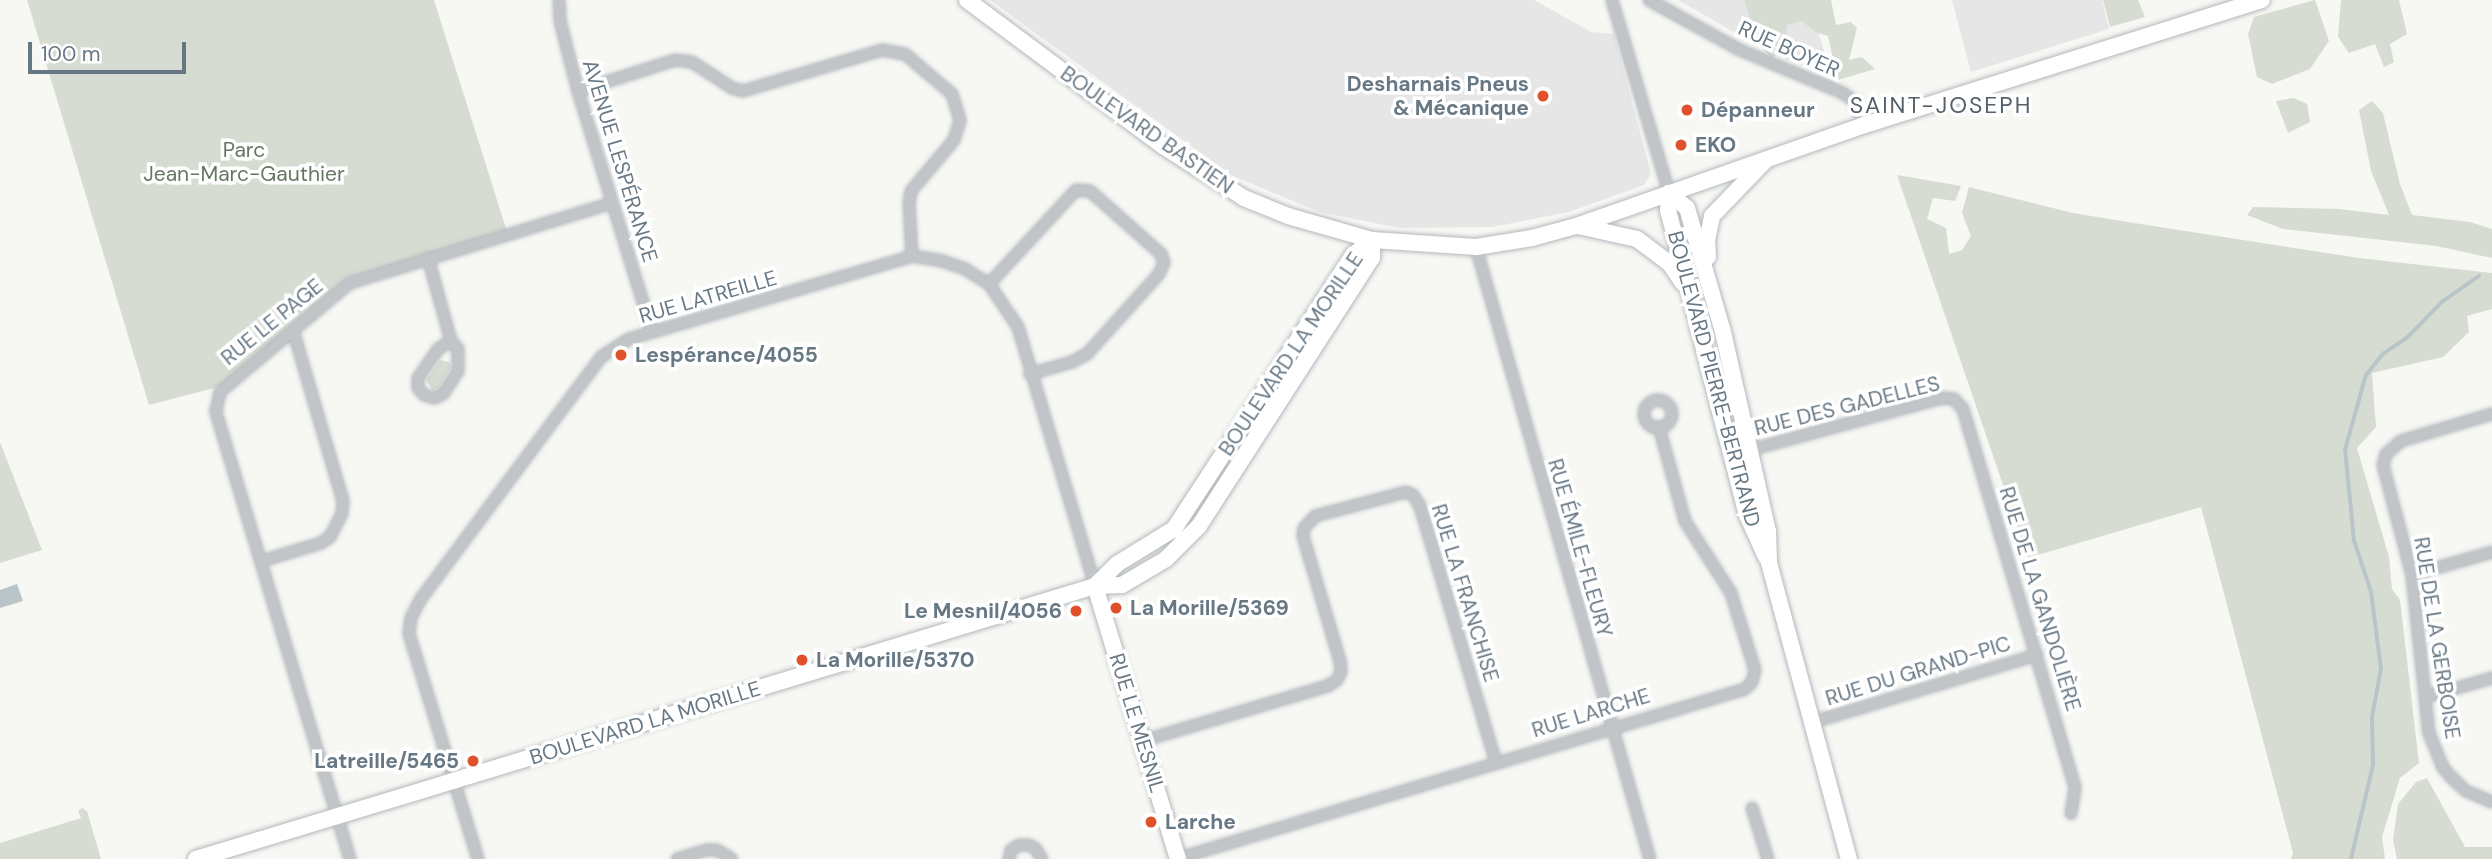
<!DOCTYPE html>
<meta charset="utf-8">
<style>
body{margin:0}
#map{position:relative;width:2492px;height:859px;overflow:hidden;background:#f7f7f4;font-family:"DM Sans",sans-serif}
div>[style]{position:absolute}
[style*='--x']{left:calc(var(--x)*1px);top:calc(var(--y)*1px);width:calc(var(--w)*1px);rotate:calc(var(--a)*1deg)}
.built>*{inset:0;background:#e5e6e5}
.green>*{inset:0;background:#d7dcd3}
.water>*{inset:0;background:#b9c5c9}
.stream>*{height:3.5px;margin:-1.75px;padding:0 1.75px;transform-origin:1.75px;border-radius:1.75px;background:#b9c5c9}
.roads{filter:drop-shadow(0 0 2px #b3b9bd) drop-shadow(0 0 2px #b3b9bd)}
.street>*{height:10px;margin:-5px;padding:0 5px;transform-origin:5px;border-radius:5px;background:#c1c5c8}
.street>.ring{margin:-5px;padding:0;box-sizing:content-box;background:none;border:10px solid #c1c5c8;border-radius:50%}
.secondary>*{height:16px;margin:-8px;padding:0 8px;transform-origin:8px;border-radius:8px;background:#fff}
.dots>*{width:19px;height:19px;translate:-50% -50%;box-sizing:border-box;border:4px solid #fff;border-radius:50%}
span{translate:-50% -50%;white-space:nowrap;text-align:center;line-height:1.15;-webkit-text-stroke:7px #fff;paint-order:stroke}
.street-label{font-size:21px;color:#677885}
.poi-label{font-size:21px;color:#677885;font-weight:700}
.right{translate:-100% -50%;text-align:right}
.left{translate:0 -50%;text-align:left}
.park-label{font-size:21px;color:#667761}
.neighbourhood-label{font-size:23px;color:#54616a;letter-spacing:2px}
.scale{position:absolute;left:28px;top:42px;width:158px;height:32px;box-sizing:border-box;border:4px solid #677885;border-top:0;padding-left:9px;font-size:21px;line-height:24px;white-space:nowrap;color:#677885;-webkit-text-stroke:5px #fff;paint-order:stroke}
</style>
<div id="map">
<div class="built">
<div style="clip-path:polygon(990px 0,1534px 0,1591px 32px,1614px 34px,1651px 174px,1644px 185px,1569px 212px,1492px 227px,1400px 228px,1319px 212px,1231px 175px)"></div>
<div style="clip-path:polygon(1678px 0,1809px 0,1831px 75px,1772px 54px)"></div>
<div style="clip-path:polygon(1952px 0,2102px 0,2109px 29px,1971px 72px)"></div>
</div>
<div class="green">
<div style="clip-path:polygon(27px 0,434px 0,508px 235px,366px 276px,226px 385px,149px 405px)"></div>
<div style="clip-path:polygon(1744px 0,1831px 0,1836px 25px,1851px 22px,1857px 28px,1849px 60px,1862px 57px,1875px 69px,1838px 80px,1828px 36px,1815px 32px,1802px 21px,1787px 25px,1785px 49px,1772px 58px,1760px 46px)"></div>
<div style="clip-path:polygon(2103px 0,2138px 0,2145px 17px,2110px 27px)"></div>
<div style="clip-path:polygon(2315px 0,2329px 41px,2310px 69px,2272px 84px,2257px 77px,2248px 34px,2254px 17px)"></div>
<div style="clip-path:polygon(2341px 0,2399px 0,2407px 34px,2390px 44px,2394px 62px,2384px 67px,2375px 44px,2349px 53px,2338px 37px)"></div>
<div style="clip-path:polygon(2294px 98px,2307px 104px,2310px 122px,2288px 133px,2276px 101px)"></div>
<div style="clip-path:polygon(2372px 101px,2383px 113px,2400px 184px,2412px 215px,2470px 222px,2492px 229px,2492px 258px,2436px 246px,2283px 229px,2247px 215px,2253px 207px,2339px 209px,2389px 215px,2371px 171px,2359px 110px)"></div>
<div style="clip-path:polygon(1897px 175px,1961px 186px,1955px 201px,1933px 198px,1927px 219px,1946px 228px,1949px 254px,1962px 250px,1971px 236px,1962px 213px,1969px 187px,2073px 213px,2134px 223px,2359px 258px,2492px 273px,2492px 309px,2467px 316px,2469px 332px,2443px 357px,2372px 373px,2376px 427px,2357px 448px,2389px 557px,2392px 589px,2400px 600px,2419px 763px,2400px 778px,2382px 837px,2385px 859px,2291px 859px,2293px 853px,2201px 507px,2028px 558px)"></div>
<div style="clip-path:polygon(440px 360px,449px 362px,451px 368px,438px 388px,432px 390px,426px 380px)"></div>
<div style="clip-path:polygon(0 442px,42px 550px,0 563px)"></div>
<div style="clip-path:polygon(2427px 778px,2465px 847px,2492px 847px,2492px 859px,2397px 859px,2393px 840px,2398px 804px,2416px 782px)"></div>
<div style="clip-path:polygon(82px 808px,87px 811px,101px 859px,0 859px,0 843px,81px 818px,78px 811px)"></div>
</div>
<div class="water">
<div style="clip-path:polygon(17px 584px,23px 601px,0 608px,0 590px)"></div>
</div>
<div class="stream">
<div style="--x:2351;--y:859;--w:97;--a:-76.8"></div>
<div style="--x:2373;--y:765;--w:48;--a:-91.2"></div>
<div style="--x:2372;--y:717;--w:49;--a:-79.4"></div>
<div style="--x:2381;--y:669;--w:78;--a:-97.4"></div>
<div style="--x:2371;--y:592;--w:54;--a:-108.4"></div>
<div style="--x:2354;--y:541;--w:91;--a:-95.6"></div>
<div style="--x:2345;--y:450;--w:78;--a:-74.4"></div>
<div style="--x:2366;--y:375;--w:27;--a:-51"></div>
<div style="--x:2383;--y:354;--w:29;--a:-34"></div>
<div style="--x:2407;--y:338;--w:50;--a:-45.8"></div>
<div style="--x:2442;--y:302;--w:45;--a:-35.1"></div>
</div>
<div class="roads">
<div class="street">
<div style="--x:559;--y:0;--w:21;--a:87"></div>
<div style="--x:560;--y:21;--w:72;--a:75.6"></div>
<div style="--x:578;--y:91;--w:251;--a:72.9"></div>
<div style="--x:1612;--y:0;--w:201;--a:73.5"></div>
<div style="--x:1649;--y:0;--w:104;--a:28.8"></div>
<div style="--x:1740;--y:50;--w:112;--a:22.7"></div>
<div style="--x:1843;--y:93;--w:14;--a:36"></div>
<div style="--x:1854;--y:101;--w:26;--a:65"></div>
<div style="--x:578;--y:91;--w:102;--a:-17.7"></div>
<div style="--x:675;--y:60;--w:17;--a:7"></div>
<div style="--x:692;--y:62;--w:48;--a:33"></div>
<div style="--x:732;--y:88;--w:11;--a:15"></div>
<div style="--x:743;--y:91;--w:145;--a:-16.4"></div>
<div style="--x:882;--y:50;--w:23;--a:10"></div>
<div style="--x:905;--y:54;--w:62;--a:40.4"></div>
<div style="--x:952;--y:94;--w:28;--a:73"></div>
<div style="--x:960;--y:121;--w:20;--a:108"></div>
<div style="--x:954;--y:140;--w:67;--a:130.1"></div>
<div style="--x:911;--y:191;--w:12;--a:99"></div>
<div style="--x:909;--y:203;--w:53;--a:86.8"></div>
<div style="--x:1476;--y:247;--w:636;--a:74.13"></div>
<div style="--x:428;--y:258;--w:86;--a:74.5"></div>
<div style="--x:451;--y:341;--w:11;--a:49"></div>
<div style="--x:458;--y:349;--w:22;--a:90"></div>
<div style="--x:458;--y:371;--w:27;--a:123"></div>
<div style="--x:443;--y:394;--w:10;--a:156"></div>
<div style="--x:434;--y:398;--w:10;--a:-163"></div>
<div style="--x:424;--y:395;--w:9;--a:-131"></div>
<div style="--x:418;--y:388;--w:10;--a:-90"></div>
<div style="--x:418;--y:378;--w:35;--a:-55"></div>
<div style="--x:438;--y:349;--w:15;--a:-32"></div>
<div style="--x:989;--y:284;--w:128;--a:-47.2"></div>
<div style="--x:1076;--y:190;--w:14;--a:4"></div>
<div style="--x:1090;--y:191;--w:95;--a:41.6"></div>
<div style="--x:1161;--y:254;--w:9;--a:69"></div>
<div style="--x:1164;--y:262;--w:13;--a:113"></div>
<div style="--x:1159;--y:274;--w:108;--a:132"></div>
<div style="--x:1087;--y:354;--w:17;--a:152"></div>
<div style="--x:1072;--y:362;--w:44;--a:164.1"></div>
<div class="ring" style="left:1644px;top:400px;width:18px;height:18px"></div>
<div style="--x:2492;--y:414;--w:95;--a:163.5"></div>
<div style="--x:2401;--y:441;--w:20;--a:139"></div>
<div style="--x:2386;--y:454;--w:11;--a:105"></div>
<div style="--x:2383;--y:465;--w:114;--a:75.2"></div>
<div style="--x:2412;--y:575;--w:159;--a:83.9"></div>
<div style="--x:2429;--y:733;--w:35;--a:68"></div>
<div style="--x:2442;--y:766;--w:14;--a:51"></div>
<div style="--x:2451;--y:777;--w:21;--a:43"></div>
<div style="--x:2466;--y:791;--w:28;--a:23"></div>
<div style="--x:1750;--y:450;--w:199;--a:-15.2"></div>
<div style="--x:1942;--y:398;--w:12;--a:5"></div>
<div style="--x:1954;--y:399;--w:13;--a:48"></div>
<div style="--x:1963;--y:409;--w:395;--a:73.5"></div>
<div style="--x:2075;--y:788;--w:26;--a:99"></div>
<div style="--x:262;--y:561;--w:62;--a:-17"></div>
<div style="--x:321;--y:543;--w:11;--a:-34"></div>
<div style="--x:330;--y:537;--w:27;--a:-63"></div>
<div style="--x:342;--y:513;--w:12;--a:-85"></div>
<div style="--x:343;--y:501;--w:178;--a:-106.3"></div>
<div style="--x:2412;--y:575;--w:83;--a:-16"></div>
<div style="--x:2425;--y:697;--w:70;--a:-15.8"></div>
<div style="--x:1810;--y:723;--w:237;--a:-16.7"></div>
<div style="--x:1142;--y:741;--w:194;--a:-16.5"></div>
<div style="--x:1328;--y:686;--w:11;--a:-34"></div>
<div style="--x:1337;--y:680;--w:9;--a:-63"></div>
<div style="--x:1341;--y:672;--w:11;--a:-95"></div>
<div style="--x:1340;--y:661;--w:130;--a:-106.5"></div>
<div style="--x:1303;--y:536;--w:8;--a:-83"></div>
<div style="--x:1304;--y:528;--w:16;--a:-47"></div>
<div style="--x:1315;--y:516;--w:94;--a:-14.8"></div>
<div style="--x:1406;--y:492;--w:8;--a:23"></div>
<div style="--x:1413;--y:495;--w:13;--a:58"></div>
<div style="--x:1420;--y:506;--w:267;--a:73.5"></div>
<div style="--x:1752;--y:808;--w:53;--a:72.6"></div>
<div style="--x:350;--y:859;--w:468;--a:-106.7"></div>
<div style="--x:216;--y:411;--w:19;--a:-78"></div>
<div style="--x:220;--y:392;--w:170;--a:-40"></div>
<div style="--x:350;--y:283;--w:274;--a:-17"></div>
<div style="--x:478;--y:859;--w:222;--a:-107"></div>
<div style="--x:413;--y:647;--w:14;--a:-107"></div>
<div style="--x:409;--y:634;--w:16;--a:-83"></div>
<div style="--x:411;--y:618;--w:20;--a:-63"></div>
<div style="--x:420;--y:600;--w:303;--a:-53.3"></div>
<div style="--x:601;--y:357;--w:33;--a:-33"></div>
<div style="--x:629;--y:339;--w:295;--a:-16.3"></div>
<div style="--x:912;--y:256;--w:30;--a:9"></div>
<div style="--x:942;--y:261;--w:24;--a:19"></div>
<div style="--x:965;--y:269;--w:28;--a:32"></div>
<div style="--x:989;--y:284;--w:52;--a:56"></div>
<div style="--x:1018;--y:327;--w:270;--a:73.4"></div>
<div style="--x:677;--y:859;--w:31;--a:-17"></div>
<div style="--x:707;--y:850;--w:10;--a:0"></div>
<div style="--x:717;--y:850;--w:17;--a:31"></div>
<div style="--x:1009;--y:859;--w:9;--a:-77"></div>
<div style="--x:1011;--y:850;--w:9;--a:-32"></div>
<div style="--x:1019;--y:845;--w:10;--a:0"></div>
<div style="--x:1029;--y:845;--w:8;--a:30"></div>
<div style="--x:1036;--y:849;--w:12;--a:59"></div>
<div style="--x:1176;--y:859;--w:594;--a:-16.63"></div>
<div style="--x:1745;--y:689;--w:10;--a:-45"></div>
<div style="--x:1752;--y:682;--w:12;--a:-76"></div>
<div style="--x:1755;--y:670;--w:81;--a:-107.3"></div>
<div style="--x:1731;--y:593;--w:85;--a:-122.6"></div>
<div style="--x:1685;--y:521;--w:98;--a:-105.5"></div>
</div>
<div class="secondary">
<div style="--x:967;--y:0;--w:244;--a:36.7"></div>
<div style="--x:1163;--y:146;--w:96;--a:32.7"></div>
<div style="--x:1244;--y:198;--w:48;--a:22.2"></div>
<div style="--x:1288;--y:216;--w:87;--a:15.9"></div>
<div style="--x:1372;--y:240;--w:104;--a:3.9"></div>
<div style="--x:1476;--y:247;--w:57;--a:-9.1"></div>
<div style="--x:1532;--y:238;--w:46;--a:-15.3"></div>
<div style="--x:1576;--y:226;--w:306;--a:-19.3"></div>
<div style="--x:1865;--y:125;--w:416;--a:-17.5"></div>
<div style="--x:1669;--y:193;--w:23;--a:40"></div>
<div style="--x:1687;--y:208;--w:129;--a:73.8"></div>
<div style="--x:1723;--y:332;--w:204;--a:77.3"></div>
<div style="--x:1768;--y:531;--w:32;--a:88"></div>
<div style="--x:1769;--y:563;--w:307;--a:74.9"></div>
<div style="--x:1669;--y:193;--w:17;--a:93"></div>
<div style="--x:1668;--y:210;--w:315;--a:75.5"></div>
<div style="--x:1747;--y:515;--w:46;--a:65.7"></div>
<div style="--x:1578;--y:226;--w:60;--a:12.4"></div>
<div style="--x:1637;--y:239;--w:41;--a:37.1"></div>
<div style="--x:1670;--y:264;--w:23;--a:56"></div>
<div style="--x:1708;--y:257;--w:17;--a:-93"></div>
<div style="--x:1707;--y:240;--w:25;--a:-78"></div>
<div style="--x:1712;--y:216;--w:76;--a:-46.1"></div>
<div style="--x:1095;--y:586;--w:31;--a:-45"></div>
<div style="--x:1117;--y:564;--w:67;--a:-31.6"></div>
<div style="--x:1174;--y:529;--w:327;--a:-56.8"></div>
<div style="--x:1353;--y:255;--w:24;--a:-38"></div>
<div style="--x:1095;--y:586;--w:285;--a:73.1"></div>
<div style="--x:196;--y:859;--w:940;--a:-16.89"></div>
<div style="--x:1095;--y:586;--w:27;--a:-2"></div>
<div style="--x:1122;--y:585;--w:51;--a:-30.6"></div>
<div style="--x:1166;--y:559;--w:47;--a:-45"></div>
<div style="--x:1199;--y:526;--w:319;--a:-57.2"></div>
<div style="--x:1372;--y:258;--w:18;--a:-90"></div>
</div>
</div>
<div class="dots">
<div style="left:1543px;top:96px;background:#e0512b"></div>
<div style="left:1687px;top:110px;background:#e0512b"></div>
<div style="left:1681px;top:145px;background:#e0512b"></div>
<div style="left:621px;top:355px;background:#e0512b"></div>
<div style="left:1116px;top:608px;background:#e0512b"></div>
<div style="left:1076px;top:611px;background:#e0512b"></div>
<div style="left:802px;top:660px;background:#e0512b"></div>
<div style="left:473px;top:761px;background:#e0512b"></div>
<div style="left:1151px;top:822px;background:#e0512b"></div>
</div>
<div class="street-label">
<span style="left:1789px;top:49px;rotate:24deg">RUE BOYER</span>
<span style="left:1147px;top:130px;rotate:35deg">BOULEVARD BASTIEN</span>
<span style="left:620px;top:161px;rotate:73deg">AVENUE LESPÉRANCE</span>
<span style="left:708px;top:297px;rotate:-16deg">RUE LATREILLE</span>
<span style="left:272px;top:322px;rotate:-39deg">RUE LE PAGE</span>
<span style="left:1291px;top:354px;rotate:-56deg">BOULEVARD LA MORILLE</span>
<span style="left:1714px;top:379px;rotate:75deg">BOULEVARD PIERRE-BERTRAND</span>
<span style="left:1847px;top:406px;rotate:-14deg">RUE DES GADELLES</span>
<span style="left:1580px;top:548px;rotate:74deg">RUE ÉMILE-FLEURY</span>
<span style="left:1465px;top:593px;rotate:73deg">RUE LA FRANCHISE</span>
<span style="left:2040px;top:599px;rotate:73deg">RUE DE LA GANDOLIÈRE</span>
<span style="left:2437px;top:638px;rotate:81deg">RUE DE LA GERBOISE</span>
<span style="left:1918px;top:671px;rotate:-17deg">RUE DU GRAND-PIC</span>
<span style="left:1591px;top:713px;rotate:-17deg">RUE LARCHE</span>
<span style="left:645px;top:723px;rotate:-17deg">BOULEVARD LA MORILLE</span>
<span style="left:1137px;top:723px;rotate:73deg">RUE LE MESNIL</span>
</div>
<div class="poi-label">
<span class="right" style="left:1529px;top:96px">Desharnais Pneus<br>&amp; Mécanique</span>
<span class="left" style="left:1701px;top:110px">Dépanneur</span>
<span class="left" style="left:1695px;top:145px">EKO</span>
<span class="left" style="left:635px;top:355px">Lespérance/4055</span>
<span class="left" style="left:1130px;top:608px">La Morille/5369</span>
<span class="right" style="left:1062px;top:611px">Le Mesnil/4056</span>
<span class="left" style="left:816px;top:660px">La Morille/5370</span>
<span class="right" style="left:459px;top:761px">Latreille/5465</span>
<span class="left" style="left:1165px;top:822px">Larche</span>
</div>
<div class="park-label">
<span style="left:244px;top:162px">Parc<br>Jean-Marc-Gauthier</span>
</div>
<div class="neighbourhood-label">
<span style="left:1941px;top:105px">SAINT-JOSEPH</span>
</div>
<div class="scale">100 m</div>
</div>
